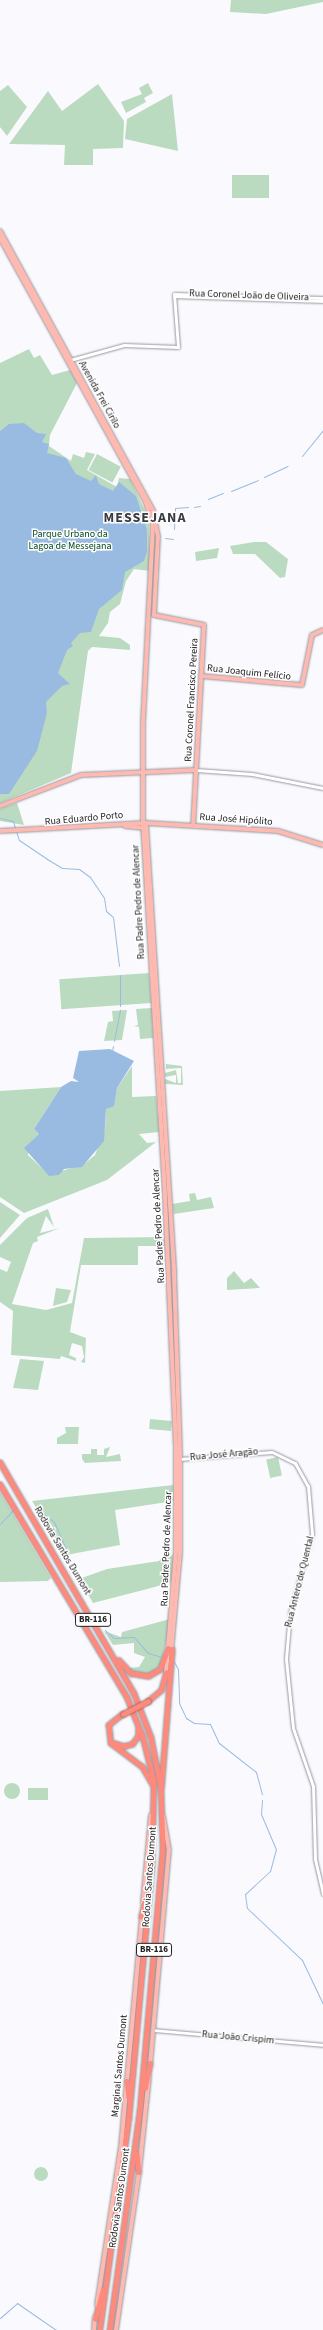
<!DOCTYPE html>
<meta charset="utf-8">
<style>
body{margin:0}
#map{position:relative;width:323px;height:2330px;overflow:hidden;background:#fafafe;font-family:"Source Sans 3",sans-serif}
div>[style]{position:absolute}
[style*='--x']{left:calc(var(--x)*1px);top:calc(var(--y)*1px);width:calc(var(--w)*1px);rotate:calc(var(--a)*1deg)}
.green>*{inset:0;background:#bbdbc0;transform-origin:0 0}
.round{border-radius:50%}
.water>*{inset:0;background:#9abbe1}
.stream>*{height:1px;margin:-0.5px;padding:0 0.5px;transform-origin:0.5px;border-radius:0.5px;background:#9abbe1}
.roads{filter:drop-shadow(0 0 1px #9798a0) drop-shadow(0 0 1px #9798a0)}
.minor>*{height:3px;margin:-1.5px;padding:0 1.5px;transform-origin:1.5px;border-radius:1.5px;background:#fff}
.major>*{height:4px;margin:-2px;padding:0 2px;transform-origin:2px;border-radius:2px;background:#feb9b0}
.highway>*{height:4.5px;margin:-2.25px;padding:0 2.25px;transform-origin:2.25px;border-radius:2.25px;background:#fd8a7c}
.bridges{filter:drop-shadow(0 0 1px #b0655d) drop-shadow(0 0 1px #b0655d)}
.highway-bridge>*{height:4.5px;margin:-2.25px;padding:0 2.25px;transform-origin:2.25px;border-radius:2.25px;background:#fd8a7c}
span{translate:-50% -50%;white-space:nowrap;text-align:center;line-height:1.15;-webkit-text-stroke:3px #fff;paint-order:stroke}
.shield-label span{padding:1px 3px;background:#fff;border:1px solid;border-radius:3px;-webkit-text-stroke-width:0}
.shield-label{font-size:9px;color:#202023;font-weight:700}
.street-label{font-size:10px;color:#202023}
.park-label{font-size:10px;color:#00471c}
.district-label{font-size:14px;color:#3a3b42;font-weight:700;letter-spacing:1px}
</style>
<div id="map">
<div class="green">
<div style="clip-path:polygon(231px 0,323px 0,323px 2px,266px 14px,230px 12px)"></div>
<div style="clip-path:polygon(148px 83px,153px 93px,144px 98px,146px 102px,126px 113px,121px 102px,142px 94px,139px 88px)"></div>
<div style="clip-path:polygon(98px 84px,124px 121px,123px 148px,93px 149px,93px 165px,64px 165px,65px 145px,9px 144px,48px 91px,62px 111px)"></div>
<div style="clip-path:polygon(8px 85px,27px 107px,7px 136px,0 127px,0 91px)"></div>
<div style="clip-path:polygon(172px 94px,178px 151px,125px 139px,127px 119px)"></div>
<div style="left:232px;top:175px;width:37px;height:23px"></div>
<div style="clip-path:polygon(29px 349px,34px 358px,40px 355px,52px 375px,70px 370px,77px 383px,50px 435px,49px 446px,71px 461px,73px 454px,84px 458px,86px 452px,95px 454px,87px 470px,117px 487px,119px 478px,130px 479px,149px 519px,150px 571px,134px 569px,126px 581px,120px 604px,110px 612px,108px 623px,99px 636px,120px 638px,130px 645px,130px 650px,92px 647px,88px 651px,71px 773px,0 803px,0 363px)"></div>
<div style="left:97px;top:454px;width:27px;height:18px;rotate:28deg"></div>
<div style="clip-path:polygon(254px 542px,266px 542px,288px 559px,285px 577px,280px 578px,255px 554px,233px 554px,230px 546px)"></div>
<div style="clip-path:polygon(219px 548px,217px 558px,196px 561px,195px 552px)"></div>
<div style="clip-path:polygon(17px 803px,24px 825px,0 821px,0 809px)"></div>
<div style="left:149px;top:973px;width:30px;height:90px;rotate:86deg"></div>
<div style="clip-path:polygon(152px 1008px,153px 1038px,140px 1039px,139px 1027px,134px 1026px,138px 1025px,136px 1009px)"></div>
<div style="clip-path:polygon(127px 1010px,122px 1040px,104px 1041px,108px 1022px,113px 1021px,112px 1011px)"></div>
<div style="clip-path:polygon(166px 1064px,182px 1066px,183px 1085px,165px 1084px,165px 1079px,176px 1083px,176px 1075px,165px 1077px,165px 1073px,176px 1070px,178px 1083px,181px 1083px,181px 1068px,166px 1069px)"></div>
<div style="clip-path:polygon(132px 1066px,132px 1097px,156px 1096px,159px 1132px,139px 1134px,147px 1143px,156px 1142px,107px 1180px,24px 1213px,0 1197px,0 1091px,61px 1087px,34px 1129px,39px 1134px,29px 1144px,28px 1155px,47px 1173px,59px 1175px,61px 1171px,83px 1165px,95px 1155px,105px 1128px,106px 1109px,114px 1103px,117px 1088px)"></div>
<div style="clip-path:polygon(195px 1193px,197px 1200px,211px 1197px,214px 1208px,174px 1214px,172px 1204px,190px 1201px,189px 1194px)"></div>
<div style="clip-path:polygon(0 1202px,20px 1215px,0 1238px)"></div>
<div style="clip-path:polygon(48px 1209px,54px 1227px,46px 1216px,40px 1233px,60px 1228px,37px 1237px,38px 1241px,33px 1243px,12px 1304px,46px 1310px,72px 1303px,84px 1238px,165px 1237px,166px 1246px,138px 1246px,138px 1265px,81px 1265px,70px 1332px,86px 1338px,85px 1363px,81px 1362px,84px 1357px,82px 1346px,72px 1343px,69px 1355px,76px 1358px,76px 1361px,61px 1356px,60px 1359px,11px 1355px,13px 1311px,0 1302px,0 1269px,7px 1272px,11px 1262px,0 1257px,0 1245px,27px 1218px)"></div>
<div style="clip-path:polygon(234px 1271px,244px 1283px,251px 1278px,260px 1288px,227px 1290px,227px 1278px)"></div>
<div style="clip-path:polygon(56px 1288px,71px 1290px,67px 1302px,53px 1306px)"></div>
<div style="clip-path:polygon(20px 1359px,44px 1361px,38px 1390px,13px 1388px)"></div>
<div style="left:150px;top:1419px;width:22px;height:10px;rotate:5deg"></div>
<div style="clip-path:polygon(65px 1427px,79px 1427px,78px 1444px,57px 1444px,57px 1438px,66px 1433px)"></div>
<div style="clip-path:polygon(110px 1447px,106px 1457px,120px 1454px,121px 1461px,85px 1463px,82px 1459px,82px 1454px,91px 1454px,91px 1449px,97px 1449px,97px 1455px,104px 1455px,104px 1449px)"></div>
<div style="left:278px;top:1457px;width:19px;height:12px;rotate:78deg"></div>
<div style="clip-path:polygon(173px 1485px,174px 1501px,115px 1510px,120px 1545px,66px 1555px,32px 1501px)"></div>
<div style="clip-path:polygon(0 1492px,51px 1578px,48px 1581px,0 1582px)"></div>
<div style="clip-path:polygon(166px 1554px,168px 1558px,173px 1555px,172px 1582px,151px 1588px,93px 1603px,79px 1579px,107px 1569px,159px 1561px)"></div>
<div style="clip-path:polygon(170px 1619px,162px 1663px,152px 1674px,136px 1674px,128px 1668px,139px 1667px,145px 1657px,134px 1653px,134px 1643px,113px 1645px,104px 1631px,121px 1637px,122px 1632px)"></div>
<div class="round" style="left:4px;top:1783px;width:16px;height:16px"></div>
<div style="left:28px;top:1788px;width:20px;height:12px"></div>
<div class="round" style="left:34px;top:2167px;width:14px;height:14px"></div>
</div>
<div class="water">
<div style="clip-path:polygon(24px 423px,37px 433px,46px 434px,42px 442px,49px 444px,47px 453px,66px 458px,76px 474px,91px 481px,96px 475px,99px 484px,113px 491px,119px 482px,136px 496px,147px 530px,147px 552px,144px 561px,125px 572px,122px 590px,99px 609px,91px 632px,80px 633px,71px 643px,73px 646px,67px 650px,58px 673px,70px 684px,62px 686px,46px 702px,47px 713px,37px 751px,9px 794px,0 794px,0 431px,9px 424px)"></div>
<div style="clip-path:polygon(110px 1049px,134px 1061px,117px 1088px,114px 1106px,106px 1109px,104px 1141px,82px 1167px,64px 1169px,59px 1175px,49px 1176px,24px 1148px,39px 1134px,34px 1129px,61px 1087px,71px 1081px,79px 1082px,73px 1078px,79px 1051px)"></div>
</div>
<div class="stream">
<div style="--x:302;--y:456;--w:33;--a:-51"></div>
<div style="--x:264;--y:477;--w:26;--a:-25"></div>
<div style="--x:231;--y:491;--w:29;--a:-22"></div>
<div style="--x:208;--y:499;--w:16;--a:-22"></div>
<div style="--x:194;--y:507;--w:6;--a:-9"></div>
<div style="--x:174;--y:529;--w:21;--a:-87"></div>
<div style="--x:175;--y:508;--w:13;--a:-4"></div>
<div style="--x:165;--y:538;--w:8;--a:7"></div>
<div style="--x:0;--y:818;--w:13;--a:13"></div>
<div style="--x:13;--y:821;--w:7;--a:74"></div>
<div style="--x:16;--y:831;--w:9;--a:72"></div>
<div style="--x:19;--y:840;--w:34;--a:34"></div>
<div style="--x:47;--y:859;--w:17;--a:31"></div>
<div style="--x:62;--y:868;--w:17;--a:3"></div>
<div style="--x:79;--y:869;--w:14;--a:36"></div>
<div style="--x:90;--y:877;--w:25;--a:56"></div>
<div style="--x:104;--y:898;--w:13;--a:81"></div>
<div style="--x:106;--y:911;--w:9;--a:41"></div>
<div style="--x:113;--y:917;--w:49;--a:83"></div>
<div style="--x:120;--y:975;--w:31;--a:90"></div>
<div style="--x:114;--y:1041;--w:32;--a:-79"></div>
<div style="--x:112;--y:1052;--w:6;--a:-81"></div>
<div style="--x:37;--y:1509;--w:21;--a:37"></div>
<div style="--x:54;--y:1522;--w:32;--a:66"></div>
<div style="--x:0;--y:1524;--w:18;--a:-47"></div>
<div style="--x:105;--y:1630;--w:12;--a:42"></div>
<div style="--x:114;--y:1638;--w:20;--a:-3"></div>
<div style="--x:134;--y:1637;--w:21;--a:49"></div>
<div style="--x:148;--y:1653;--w:15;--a:16"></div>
<div style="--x:173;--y:1660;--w:10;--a:61"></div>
<div style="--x:178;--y:1669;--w:34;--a:88"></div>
<div style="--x:179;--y:1703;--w:17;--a:65"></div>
<div style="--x:186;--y:1718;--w:9;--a:32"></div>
<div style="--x:194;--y:1723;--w:16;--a:4"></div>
<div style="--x:210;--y:1724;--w:21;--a:65"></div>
<div style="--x:219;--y:1743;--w:47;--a:38.1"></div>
<div style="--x:256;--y:1772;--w:23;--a:75"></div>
<div style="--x:262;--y:1800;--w:14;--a:94"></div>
<div style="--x:261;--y:1814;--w:38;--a:67"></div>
<div style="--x:276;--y:1849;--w:23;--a:105"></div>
<div style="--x:270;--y:1871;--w:34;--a:137"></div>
<div style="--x:245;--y:1894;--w:14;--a:82"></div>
<div style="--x:247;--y:1908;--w:76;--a:43.4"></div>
<div style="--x:302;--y:1960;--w:49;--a:64.5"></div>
<div style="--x:0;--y:2318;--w:23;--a:-41"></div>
<div style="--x:17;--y:2303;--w:47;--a:34.7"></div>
</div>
<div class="roads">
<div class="minor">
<div style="--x:174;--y:296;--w:149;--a:1.9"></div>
<div style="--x:70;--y:360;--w:56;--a:-15.5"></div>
<div style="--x:124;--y:345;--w:54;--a:2.1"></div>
<div style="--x:178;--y:347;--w:53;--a:-94.3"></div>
<div style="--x:174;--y:294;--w:149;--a:1.5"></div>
<div style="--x:196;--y:770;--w:56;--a:4.1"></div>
<div style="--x:252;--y:774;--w:72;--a:11.2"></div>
<div style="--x:179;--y:1459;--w:93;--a:-4.3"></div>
<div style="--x:272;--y:1452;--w:25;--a:26"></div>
<div style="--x:295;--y:1463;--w:26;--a:61"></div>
<div style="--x:308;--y:1486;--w:48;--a:85.2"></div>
<div style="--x:312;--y:1534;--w:82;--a:105.6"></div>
<div style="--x:290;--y:1613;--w:46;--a:95"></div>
<div style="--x:286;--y:1659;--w:69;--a:84.2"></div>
<div style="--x:293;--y:1728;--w:61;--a:71"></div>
<div style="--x:313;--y:1786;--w:73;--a:88.4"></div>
<div style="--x:315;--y:1859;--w:36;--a:77"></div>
<div style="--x:153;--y:2030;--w:171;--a:5"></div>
</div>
<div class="major">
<div style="--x:0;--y:231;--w:319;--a:61.3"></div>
<div style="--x:153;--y:511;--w:25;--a:79"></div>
<div style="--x:158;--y:536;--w:79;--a:92.9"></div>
<div style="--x:154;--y:615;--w:51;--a:11.3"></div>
<div style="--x:204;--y:625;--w:200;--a:93.1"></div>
<div style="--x:0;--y:238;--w:303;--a:61.1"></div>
<div style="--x:146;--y:503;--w:23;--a:72"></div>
<div style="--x:153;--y:525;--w:197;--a:92.9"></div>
<div style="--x:143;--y:722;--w:101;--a:90"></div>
<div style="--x:143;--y:823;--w:374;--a:86.6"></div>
<div style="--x:165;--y:1196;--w:249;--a:87.5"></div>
<div style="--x:176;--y:1445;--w:106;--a:90"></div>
<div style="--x:176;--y:1551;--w:122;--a:94.7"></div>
<div style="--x:201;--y:676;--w:101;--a:5.1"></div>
<div style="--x:302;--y:685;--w:51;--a:-78.7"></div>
<div style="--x:312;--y:635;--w:12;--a:-24"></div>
<div style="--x:0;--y:806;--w:87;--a:-20.9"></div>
<div style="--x:81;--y:775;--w:115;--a:-2.5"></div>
<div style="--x:146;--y:823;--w:451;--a:86.4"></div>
<div style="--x:174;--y:1273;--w:185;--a:88.1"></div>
<div style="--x:180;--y:1458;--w:94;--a:90"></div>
<div style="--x:180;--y:1552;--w:100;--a:95.1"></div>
<div style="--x:125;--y:826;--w:18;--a:6"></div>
<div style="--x:0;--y:831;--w:146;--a:-3.1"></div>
<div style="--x:146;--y:823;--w:132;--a:3.5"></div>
<div style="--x:278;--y:831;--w:47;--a:17.3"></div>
<div style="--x:143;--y:1903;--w:88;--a:-84.8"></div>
<div style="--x:150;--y:2066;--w:217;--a:-85"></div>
<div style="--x:169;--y:1850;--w:35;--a:-100"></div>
<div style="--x:97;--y:2305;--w:160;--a:-81.4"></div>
<div style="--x:121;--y:2147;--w:234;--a:-84.8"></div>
<div style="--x:94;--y:2330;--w:13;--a:-86"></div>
<div style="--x:116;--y:2330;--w:160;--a:-81.7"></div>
<div style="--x:139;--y:2172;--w:96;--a:-84"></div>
</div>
<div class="highway">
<div style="--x:0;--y:1462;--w:267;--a:59.9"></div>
<div style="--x:134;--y:1693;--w:47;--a:68.9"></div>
<div style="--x:151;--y:1737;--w:52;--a:78.9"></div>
<div style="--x:161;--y:1788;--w:61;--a:88.1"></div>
<div style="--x:163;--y:1849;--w:263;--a:95"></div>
<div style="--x:140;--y:2111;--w:221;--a:97.8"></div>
<div style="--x:0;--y:1484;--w:248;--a:59.2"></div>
<div style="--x:127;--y:1697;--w:43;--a:68.2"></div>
<div style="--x:143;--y:1737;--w:45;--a:76"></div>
<div style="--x:154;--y:1781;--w:84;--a:91.4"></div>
<div style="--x:152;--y:1865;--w:254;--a:95.2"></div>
<div style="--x:129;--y:2118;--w:214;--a:97.8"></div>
<div style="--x:119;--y:1660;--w:18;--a:47"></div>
<div style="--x:131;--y:1673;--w:17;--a:10"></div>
<div style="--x:148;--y:1676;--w:14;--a:-30"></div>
<div style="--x:160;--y:1669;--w:22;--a:-69"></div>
<div style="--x:148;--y:1701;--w:17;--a:-40"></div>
<div style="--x:161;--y:1690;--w:18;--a:-74"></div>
<div style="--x:123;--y:1714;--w:18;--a:142"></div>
<div style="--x:109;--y:1725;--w:18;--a:84"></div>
<div style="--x:111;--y:1743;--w:39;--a:37"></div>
<div style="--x:142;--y:1766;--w:22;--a:60"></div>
<div style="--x:114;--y:1743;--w:10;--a:17"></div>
<div style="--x:124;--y:1746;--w:8;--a:-14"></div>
<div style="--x:132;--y:1744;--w:10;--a:-53"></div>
<div style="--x:138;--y:1736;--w:10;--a:-90"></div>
<div style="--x:161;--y:1788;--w:139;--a:-85.5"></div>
<div style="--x:141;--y:1917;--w:22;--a:-77"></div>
<div style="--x:127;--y:2081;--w:16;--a:83"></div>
<div style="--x:145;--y:2088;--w:25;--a:-79"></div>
<div style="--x:137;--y:2154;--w:18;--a:84"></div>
<div style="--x:95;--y:2319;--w:30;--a:-75"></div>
</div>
</div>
<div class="bridges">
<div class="highway-bridge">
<div style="--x:123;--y:1714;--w:28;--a:-27"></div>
</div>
</div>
<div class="shield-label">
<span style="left:93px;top:1620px">BR-116</span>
<span style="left:154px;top:1950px">BR-116</span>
</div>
<div class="street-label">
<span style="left:249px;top:296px;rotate:2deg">Rua Coronel João de Oliveira</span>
<span style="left:99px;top:395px;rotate:61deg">Avenida Frei Cirilo</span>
<span style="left:249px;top:673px;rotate:6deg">Rua Joaquim Felício</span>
<span style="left:192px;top:700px;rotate:-87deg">Rua Coronel Francisco Pereira</span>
<span style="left:84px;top:819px;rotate:-5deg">Rua Eduardo Porto</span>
<span style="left:236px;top:820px;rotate:4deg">Rua José Hipólito</span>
<span style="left:139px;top:902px;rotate:-93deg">Rua Padre Pedro de Alencar</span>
<span style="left:159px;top:1226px;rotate:-93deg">Rua Padre Pedro de Alencar</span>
<span style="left:224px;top:1455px;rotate:-5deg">Rua José Aragão</span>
<span style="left:167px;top:1549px;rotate:-88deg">Rua Padre Pedro de Alencar</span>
<span style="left:62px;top:1551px;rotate:59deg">Rodovia Santos Dumont</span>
<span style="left:300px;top:1582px;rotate:-76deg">Rua Antero de Quental</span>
<span style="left:150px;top:1877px;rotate:-86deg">Rodovia Santos Dumont</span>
<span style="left:238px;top:2038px;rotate:5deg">Rua João Crispim</span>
<span style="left:120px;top:2066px;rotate:-85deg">Marginal Santos Dumont</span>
<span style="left:120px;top:2198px;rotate:-82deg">Rodovia Santos Dumont</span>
</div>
<div class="park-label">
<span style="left:70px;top:540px">Parque Urbano da<br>Lagoa de Messejana</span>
</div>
<div class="district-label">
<span style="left:145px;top:518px">MESSEJANA</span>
</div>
</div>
